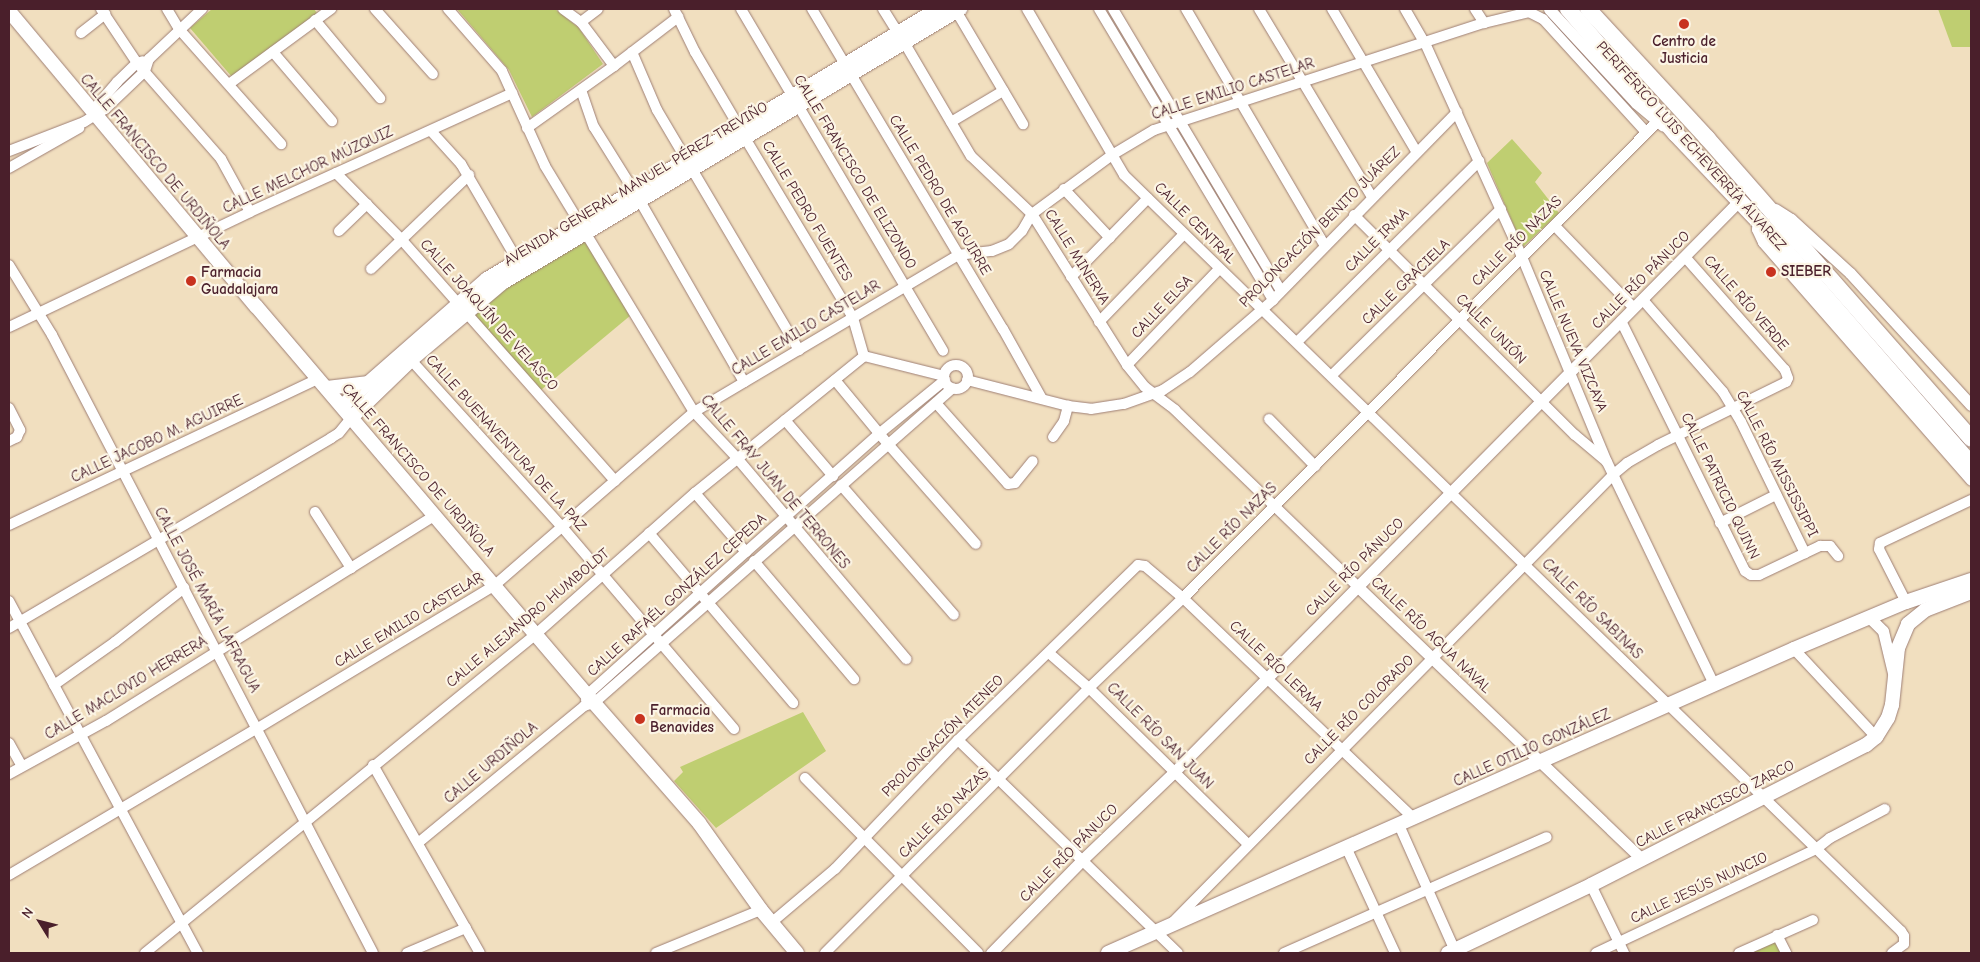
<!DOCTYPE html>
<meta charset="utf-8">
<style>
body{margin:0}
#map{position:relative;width:1980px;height:962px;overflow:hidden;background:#f1dfbf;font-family:"Comic Neue",sans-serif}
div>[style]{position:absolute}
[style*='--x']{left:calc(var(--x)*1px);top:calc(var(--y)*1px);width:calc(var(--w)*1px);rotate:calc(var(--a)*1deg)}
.green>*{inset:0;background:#bfce71}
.roads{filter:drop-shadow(0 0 1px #9e7f75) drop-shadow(0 0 1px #9e7f75)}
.minor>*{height:10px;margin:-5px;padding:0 5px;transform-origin:5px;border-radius:5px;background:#fff}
.minor>.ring{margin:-5px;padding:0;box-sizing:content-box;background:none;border:10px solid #fff;border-radius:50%}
.tertiary>*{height:11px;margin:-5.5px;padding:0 5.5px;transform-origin:5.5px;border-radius:5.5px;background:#fff}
.secondary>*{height:14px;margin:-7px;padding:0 7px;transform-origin:7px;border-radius:7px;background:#fff}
.trunk>*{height:16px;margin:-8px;padding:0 8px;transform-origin:8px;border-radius:8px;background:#fff}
.dots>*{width:14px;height:14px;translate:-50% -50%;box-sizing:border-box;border:2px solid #fcf5e5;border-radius:50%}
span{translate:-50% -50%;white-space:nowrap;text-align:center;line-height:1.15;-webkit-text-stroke:4.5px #fcf5e5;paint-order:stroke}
.poi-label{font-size:15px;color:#4a1f2b;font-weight:700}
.left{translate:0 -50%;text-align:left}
.street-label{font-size:15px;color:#4a1f2b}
.frame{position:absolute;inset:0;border:10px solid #4a1f2b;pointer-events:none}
.north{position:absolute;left:15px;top:897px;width:50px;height:50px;-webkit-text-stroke:4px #fcf5e5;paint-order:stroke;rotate:306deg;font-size:14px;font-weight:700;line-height:20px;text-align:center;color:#4a1f2b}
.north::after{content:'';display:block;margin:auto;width:18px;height:22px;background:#4a1f2b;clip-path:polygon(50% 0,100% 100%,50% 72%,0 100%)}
</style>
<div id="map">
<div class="green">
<div style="clip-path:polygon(212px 9px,314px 9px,317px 13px,232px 77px,190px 28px)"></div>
<div style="clip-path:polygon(457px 9px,555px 9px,579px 28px,603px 64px,532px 117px,509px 70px)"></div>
<div style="clip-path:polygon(1938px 9px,1971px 9px,1971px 47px,1952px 47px)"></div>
<div style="clip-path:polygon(1512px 139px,1542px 173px,1535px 182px,1559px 213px,1523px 247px,1487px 163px)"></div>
<div style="clip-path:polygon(586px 241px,631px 315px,541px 390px,474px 314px,498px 292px)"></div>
<div style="clip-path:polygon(803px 712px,826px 751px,716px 828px,674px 781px,683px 772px,680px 767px)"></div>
<div style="clip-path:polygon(1776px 941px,1782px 953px,1749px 953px)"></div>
</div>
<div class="roads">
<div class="minor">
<div style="--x:101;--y:9;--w:65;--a:56.3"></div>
<div style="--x:137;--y:63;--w:128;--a:48.8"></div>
<div style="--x:221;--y:159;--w:60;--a:61.3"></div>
<div style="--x:167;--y:9;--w:23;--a:59"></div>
<div style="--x:179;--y:29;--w:154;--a:48.4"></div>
<div style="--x:375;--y:9;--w:87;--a:48.3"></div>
<div style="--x:448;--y:9;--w:82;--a:48.9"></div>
<div style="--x:502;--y:71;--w:104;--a:65.6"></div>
<div style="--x:545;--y:166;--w:288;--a:58.8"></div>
<div style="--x:694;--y:412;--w:63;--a:46.9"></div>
<div style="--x:737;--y:458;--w:263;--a:49.9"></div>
<div style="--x:563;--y:9;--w:22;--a:36"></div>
<div style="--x:581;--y:22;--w:55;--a:53.1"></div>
<div style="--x:674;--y:9;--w:48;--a:64"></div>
<div style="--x:695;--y:52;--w:87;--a:59.6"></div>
<div style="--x:741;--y:9;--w:397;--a:59.4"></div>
<div style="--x:812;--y:9;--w:373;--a:59.2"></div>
<div style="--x:1003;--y:329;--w:78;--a:60.8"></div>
<div style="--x:883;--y:9;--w:28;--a:58"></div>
<div style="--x:955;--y:9;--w:134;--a:59.4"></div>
<div style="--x:1027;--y:9;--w:192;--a:59.7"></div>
<div style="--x:1124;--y:175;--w:1084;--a:44.22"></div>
<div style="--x:1901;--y:931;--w:6;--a:59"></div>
<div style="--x:1904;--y:936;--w:8;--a:90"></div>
<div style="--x:1904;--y:944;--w:15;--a:143"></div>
<div style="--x:1099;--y:9;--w:339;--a:59.1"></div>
<div style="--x:1113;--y:9;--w:328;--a:59.2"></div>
<div style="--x:1186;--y:9;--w:275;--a:59.6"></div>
<div style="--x:1259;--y:9;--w:219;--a:59"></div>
<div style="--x:1332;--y:9;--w:165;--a:59.4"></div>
<div style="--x:1405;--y:9;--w:39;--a:60"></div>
<div style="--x:1425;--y:43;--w:235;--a:65.6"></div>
<div style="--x:1522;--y:257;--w:222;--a:67.5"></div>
<div style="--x:1607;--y:462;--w:246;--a:64.3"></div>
<div style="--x:1475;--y:9;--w:17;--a:57"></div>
<div style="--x:315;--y:20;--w:102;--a:50.2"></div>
<div style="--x:581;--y:22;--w:21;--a:-37"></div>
<div style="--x:81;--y:33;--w:31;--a:-38"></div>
<div style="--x:904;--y:42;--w:132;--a:59.6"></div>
<div style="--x:971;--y:156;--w:84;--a:43.6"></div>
<div style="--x:1032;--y:214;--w:178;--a:57.8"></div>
<div style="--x:1127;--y:365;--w:28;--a:51"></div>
<div style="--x:1145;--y:387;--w:38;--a:37"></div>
<div style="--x:1175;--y:410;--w:253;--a:44"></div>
<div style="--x:273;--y:52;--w:91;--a:49.5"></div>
<div style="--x:632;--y:52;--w:63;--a:66.7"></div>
<div style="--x:657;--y:110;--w:279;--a:59.4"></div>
<div style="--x:229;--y:84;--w:127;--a:-36.3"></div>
<div style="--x:581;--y:90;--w:39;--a:71"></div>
<div style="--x:594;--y:127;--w:75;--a:58"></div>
<div style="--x:94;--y:114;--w:12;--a:-66"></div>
<div style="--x:99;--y:103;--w:28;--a:-49"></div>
<div style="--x:117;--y:82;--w:28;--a:-44"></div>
<div style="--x:137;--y:63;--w:6;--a:-18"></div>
<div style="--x:951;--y:122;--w:61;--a:-30.8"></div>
<div style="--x:527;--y:128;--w:107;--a:-35.5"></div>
<div style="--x:614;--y:66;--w:81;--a:-37.4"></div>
<div style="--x:431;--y:131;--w:45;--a:47.7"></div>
<div style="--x:461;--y:164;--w:111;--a:59.7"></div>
<div style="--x:745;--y:138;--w:210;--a:59"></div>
<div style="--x:853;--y:318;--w:40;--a:74"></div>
<div style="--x:9;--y:151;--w:80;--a:-21.1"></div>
<div style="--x:84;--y:122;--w:25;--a:-32"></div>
<div style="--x:105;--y:109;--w:55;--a:-43.5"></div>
<div style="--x:145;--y:71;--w:13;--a:-72"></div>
<div style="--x:149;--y:59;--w:73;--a:-43.3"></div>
<div style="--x:9;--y:168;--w:81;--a:-29.7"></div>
<div style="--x:336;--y:173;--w:93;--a:45.4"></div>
<div style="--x:401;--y:239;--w:323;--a:48.5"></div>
<div style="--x:1064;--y:189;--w:67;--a:46.8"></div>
<div style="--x:640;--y:201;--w:209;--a:60.1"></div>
<div style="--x:1354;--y:215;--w:312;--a:44.9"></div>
<div style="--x:1575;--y:435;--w:40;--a:40"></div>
<div style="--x:1555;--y:226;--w:114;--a:46.1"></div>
<div style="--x:339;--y:231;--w:39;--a:-44"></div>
<div style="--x:9;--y:265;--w:82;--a:58.4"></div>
<div style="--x:52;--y:335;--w:696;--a:62.55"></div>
<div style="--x:371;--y:269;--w:136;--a:-43.8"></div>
<div style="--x:1071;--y:277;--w:110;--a:-45.7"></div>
<div style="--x:1643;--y:300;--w:122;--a:49"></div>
<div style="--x:1723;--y:392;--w:35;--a:59"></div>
<div style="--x:1741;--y:422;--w:146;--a:64"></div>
<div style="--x:1621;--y:321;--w:279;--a:63.6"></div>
<div style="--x:1745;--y:571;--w:7;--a:34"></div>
<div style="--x:1751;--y:575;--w:8;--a:0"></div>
<div style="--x:1759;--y:575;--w:68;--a:-25.4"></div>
<div style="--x:1820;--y:546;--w:10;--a:0"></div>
<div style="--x:1830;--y:546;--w:13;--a:51"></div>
<div style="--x:1099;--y:322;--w:122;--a:-46"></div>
<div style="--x:9;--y:327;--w:267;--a:-25.5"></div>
<div style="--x:250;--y:212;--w:288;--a:-24.4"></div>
<div style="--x:1297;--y:342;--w:257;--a:-44.8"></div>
<div style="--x:864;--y:356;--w:82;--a:14"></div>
<div style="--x:411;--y:360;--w:227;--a:47.9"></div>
<div style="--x:563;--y:528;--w:264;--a:49.6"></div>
<div style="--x:1127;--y:365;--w:133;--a:-46.2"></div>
<div class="ring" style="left:944px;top:365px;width:14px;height:14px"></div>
<div style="--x:1332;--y:375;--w:237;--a:-44.5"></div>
<div style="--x:835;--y:380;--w:83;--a:50.4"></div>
<div style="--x:888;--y:444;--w:133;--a:48.7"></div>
<div style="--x:967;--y:380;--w:104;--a:14.4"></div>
<div style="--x:1068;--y:406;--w:23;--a:7"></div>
<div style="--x:1091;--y:409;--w:33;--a:-9"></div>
<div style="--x:1124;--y:404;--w:41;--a:-19.7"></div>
<div style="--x:1163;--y:390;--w:32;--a:-34"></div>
<div style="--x:1190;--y:372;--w:110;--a:-40.9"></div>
<div style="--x:1273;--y:300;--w:263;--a:-45.6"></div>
<div style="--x:936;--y:403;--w:108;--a:48.4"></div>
<div style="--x:1008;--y:484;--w:7;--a:-8"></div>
<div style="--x:1015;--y:483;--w:28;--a:-51"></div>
<div style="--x:9;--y:408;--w:25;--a:63"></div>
<div style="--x:20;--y:430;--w:8;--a:113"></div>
<div style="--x:17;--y:437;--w:9;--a:153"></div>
<div style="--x:1269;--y:419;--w:66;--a:45.6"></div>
<div style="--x:785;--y:420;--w:74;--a:49.4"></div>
<div style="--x:1053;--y:437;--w:19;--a:-55"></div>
<div style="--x:1064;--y:421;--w:16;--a:-75"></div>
<div style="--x:841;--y:485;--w:172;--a:49"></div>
<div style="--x:695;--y:493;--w:78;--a:49.2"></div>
<div style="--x:315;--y:512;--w:67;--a:57.3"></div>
<div style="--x:1720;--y:523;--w:63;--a:-26.6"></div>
<div style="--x:9;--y:525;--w:342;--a:-25.3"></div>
<div style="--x:649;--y:533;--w:223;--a:49.7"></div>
<div style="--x:754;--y:561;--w:155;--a:49.7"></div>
<div style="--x:9;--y:601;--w:400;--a:61.8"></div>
<div style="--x:1906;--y:602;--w:59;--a:-117"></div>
<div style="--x:1879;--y:549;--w:6;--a:-81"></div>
<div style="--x:1880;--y:543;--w:101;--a:-25.3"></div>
<div style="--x:9;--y:628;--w:374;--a:-30.5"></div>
<div style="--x:331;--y:438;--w:9;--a:-32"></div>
<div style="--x:339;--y:433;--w:21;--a:-51"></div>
<div style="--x:1794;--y:649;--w:120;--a:47"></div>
<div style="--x:1049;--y:653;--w:53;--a:41.2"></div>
<div style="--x:1089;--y:688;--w:223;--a:44.5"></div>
<div style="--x:54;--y:685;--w:75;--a:-35.2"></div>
<div style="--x:115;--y:642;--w:88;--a:-38"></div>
<div style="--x:586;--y:700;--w:5;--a:-79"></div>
<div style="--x:587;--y:695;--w:214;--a:-42"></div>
<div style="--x:746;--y:552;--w:179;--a:-41.6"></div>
<div style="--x:880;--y:433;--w:84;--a:-39.2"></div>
<div style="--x:958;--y:740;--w:306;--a:44.1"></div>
<div style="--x:9;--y:743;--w:26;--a:61"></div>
<div style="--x:373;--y:765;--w:216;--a:60.4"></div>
<div style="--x:9;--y:774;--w:111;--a:-28.7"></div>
<div style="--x:106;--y:721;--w:389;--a:-32"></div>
<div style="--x:805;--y:778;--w:246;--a:45.3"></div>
<div style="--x:1399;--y:825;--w:140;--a:66"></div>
<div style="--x:418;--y:843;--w:215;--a:-39.5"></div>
<div style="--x:584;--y:706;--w:10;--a:-17"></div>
<div style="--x:594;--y:703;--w:477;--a:-41.3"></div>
<div style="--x:1346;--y:847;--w:117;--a:65.2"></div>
<div style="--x:9;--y:875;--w:289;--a:-30.6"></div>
<div style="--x:258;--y:728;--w:277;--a:-31.1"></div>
<div style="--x:495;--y:585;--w:264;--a:-41"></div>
<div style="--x:694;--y:412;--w:307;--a:-30.7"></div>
<div style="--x:958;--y:255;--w:34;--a:-7"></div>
<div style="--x:992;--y:251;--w:18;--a:-22"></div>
<div style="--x:1009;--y:244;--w:18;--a:-45"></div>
<div style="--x:1022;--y:231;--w:20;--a:-60"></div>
<div style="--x:1032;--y:214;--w:99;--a:-36.4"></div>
<div style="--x:1112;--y:155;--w:49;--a:-30.8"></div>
<div style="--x:1154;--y:130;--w:347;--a:-18"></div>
<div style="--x:1484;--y:23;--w:46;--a:-13.7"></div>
<div style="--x:1529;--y:12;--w:16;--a:27"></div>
<div style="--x:1543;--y:19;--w:153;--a:47.7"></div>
<div style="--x:1591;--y:885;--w:76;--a:64.1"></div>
<div style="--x:771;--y:923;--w:84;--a:-40.2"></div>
<div style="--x:835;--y:869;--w:178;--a:-46.4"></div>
<div style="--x:958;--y:740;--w:251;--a:-44.2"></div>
<div style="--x:1138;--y:565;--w:7;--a:8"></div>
<div style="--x:1145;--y:566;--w:50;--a:40.1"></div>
<div style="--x:1183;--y:598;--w:318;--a:43.7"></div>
<div style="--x:1172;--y:923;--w:630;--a:-45.45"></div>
<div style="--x:1614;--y:474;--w:17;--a:-40"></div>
<div style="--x:1627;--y:463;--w:36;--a:-30"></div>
<div style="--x:1658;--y:445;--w:143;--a:-26.2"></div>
<div style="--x:1786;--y:382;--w:4;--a:-63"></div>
<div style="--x:1788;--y:378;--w:9;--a:-111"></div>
<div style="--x:1785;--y:370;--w:151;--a:-131.5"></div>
<div style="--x:1777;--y:935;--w:20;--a:63"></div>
<div style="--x:145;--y:953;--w:505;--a:-39.21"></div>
<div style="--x:536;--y:634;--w:213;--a:-41.6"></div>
<div style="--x:695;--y:493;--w:218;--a:-39"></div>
<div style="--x:407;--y:953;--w:64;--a:-23"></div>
<div style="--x:656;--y:953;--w:113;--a:-22.3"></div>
<div style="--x:825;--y:953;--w:374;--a:-45.1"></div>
<div style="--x:1089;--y:688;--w:130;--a:-43.8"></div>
<div style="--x:1183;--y:598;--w:672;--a:-45.12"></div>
<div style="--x:1284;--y:953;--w:287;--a:-23.8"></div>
<div style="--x:1596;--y:953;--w:243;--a:-25.3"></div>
<div style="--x:1816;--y:849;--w:18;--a:-38"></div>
<div style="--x:1830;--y:838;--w:62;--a:-27.8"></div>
<div style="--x:1739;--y:953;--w:81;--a:-24"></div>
</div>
<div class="tertiary">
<div style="--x:1549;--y:9;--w:128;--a:47.2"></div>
<div style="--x:1636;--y:103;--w:35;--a:40"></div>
<div style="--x:1775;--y:209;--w:19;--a:32"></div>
<div style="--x:1791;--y:219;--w:80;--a:42.5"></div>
<div style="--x:1850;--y:273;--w:179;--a:47.5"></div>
<div style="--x:1758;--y:222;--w:7;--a:98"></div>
<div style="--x:1757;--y:229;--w:14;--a:65"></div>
<div style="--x:1763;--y:242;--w:316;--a:48.8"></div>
<div style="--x:1357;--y:586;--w:395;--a:43.8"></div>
<div style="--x:1870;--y:618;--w:18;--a:45"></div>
<div style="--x:1883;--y:631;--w:43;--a:76.6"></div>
<div style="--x:991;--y:953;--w:130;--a:-45.6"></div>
<div style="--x:1082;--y:860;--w:127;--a:-43.7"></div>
<div style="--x:1174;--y:772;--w:803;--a:-45.3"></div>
</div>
<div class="secondary">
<div style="--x:9;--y:11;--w:385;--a:50.1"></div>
<div style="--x:256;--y:306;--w:521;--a:49.59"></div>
<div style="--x:594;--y:703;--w:159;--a:48.8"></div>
<div style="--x:699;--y:823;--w:107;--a:54.5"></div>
<div style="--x:761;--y:910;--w:56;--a:50.1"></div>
<div style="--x:327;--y:388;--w:42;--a:-6.8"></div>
<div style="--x:342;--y:406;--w:193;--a:-41.2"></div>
<div style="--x:487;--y:279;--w:526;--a:-30.91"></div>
<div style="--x:352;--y:417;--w:82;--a:-44"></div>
<div style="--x:411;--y:360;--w:119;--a:-40.2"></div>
<div style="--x:502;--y:283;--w:534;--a:-30.89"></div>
<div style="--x:1108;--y:953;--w:750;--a:-23.9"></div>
<div style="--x:1794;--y:649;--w:121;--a:-22.8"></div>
<div style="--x:1906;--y:602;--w:69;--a:-18.7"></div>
<div style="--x:1448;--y:953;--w:158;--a:-25.4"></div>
<div style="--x:1591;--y:885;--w:309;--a:-27"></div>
<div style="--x:1866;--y:745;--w:13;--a:-39"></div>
<div style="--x:1876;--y:737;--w:22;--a:-58"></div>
<div style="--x:1888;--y:718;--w:14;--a:-73"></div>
<div style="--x:1892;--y:705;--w:57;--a:-84"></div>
<div style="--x:1898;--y:648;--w:26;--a:-67"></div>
<div style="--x:1908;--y:624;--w:22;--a:-39"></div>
<div style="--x:1925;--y:610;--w:49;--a:-21.4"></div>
</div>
<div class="trunk">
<div style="--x:1568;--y:9;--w:165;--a:49.2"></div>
<div style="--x:1676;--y:134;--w:150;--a:46.6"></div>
<div style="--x:1779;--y:243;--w:293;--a:49"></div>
<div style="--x:1588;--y:9;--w:176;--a:47.3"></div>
<div style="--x:1707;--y:138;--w:400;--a:48.7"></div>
</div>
</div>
<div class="dots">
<div style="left:1684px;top:24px;background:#c8321e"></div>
<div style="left:1771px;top:272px;background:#c8321e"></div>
<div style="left:191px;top:281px;background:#c8321e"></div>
<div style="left:640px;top:719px;background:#c8321e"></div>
</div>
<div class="poi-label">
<span style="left:1684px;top:50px">Centro de<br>Justicia</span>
<span class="left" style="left:201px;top:281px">Farmacia<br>Guadalajara</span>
<span class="left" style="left:1781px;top:272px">SIEBER</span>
<span class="left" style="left:650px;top:719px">Farmacia<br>Benavides</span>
</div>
<div class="street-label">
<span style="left:1233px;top:89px;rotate:-18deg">CALLE EMILIO CASTELAR</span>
<span style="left:1691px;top:146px;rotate:48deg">PERIFÉRICO LUIS ECHEVERRÍA ÁLVAREZ</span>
<span style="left:155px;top:162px;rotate:50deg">CALLE FRANCISCO DE URDIÑOLA</span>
<span style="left:308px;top:170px;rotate:-25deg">CALLE MELCHOR MÚZQUIZ</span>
<span style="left:855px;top:172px;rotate:59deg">CALLE FRANCISCO DE ELIZONDO</span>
<span style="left:636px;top:184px;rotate:-31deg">AVENIDA GENERAL MANUEL PÉREZ TREVIÑO</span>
<span style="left:940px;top:195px;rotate:59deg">CALLE PEDRO DE AGUIRRE</span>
<span style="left:807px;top:211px;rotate:59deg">CALLE PEDRO FUENTES</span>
<span style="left:1195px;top:223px;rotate:45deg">CALLE CENTRAL</span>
<span style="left:1320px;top:227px;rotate:-45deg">PROLONGACIÓN BENITO JUÁREZ</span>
<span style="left:1377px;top:240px;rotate:-45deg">CALLE IRMA</span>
<span style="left:1517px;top:241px;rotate:-45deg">CALLE RÍO NAZAS</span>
<span style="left:1077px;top:257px;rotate:58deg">CALLE MINERVA</span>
<span style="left:1641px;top:280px;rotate:-45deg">CALLE RÍO PÁNUCO</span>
<span style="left:1406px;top:282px;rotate:-44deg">CALLE GRACIELA</span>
<span style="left:1746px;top:303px;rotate:49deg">CALLE RÍO VERDE</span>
<span style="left:1162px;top:307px;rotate:-46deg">CALLE ELSA</span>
<span style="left:489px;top:315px;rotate:48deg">CALLE JOAQUÍN DE VELASCO</span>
<span style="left:806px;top:328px;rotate:-31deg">CALLE EMILIO CASTELAR</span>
<span style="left:1491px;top:329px;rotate:45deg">CALLE UNIÓN</span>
<span style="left:1573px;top:341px;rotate:67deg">CALLE NUEVA VIZCAYA</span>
<span style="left:157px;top:439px;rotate:-25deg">CALLE JACOBO M. AGUIRRE</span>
<span style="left:506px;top:443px;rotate:48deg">CALLE BUENAVENTURA DE LA PAZ</span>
<span style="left:1777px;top:464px;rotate:63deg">CALLE RÍO MISSISSIPPI</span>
<span style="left:418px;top:470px;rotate:49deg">CALLE FRANCISCO DE URDIÑOLA</span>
<span style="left:775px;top:482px;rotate:50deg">CALLE FRAY JUAN DE TERRONES</span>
<span style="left:1720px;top:486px;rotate:64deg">CALLE PATRICIO QUINN</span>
<span style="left:1232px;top:528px;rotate:-45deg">CALLE RÍO NAZAS</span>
<span style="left:1355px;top:567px;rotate:-45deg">CALLE RÍO PÁNUCO</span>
<span style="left:677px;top:595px;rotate:-42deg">CALLE RAFAÉL GONZÁLEZ CEPEDA</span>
<span style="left:207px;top:600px;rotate:62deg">CALLE JOSÉ MARÍA LAFRAGUA</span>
<span style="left:1592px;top:609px;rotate:45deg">CALLE RÍO SABINAS</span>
<span style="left:528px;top:618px;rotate:-40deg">CALLE ALEJANDRO HUMBOLDT</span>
<span style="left:409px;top:620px;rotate:-31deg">CALLE EMILIO CASTELAR</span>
<span style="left:1431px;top:635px;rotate:44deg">CALLE RÍO AGUA NAVAL</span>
<span style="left:1276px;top:666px;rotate:44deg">CALLE RÍO LERMA</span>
<span style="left:126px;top:688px;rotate:-31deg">CALLE MACLOVIO HERRERA</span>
<span style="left:1359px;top:710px;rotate:-45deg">CALLE RÍO COLORADO</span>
<span style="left:943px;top:736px;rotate:-45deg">PROLONGACIÓN ATENEO</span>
<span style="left:1160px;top:736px;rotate:45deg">CALLE RÍO SAN JUAN</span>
<span style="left:1532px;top:748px;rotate:-24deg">CALLE OTILIO GONZÁLEZ</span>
<span style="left:491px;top:763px;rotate:-40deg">CALLE URDIÑOLA</span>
<span style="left:1715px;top:804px;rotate:-27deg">CALLE FRANCISCO ZARCO</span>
<span style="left:944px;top:813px;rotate:-45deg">CALLE RÍO NAZAS</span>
<span style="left:1069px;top:853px;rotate:-45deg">CALLE RÍO PÁNUCO</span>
<span style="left:1699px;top:888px;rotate:-25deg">CALLE JESÚS NUNCIO</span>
</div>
<div class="frame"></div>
<div class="north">N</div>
</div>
